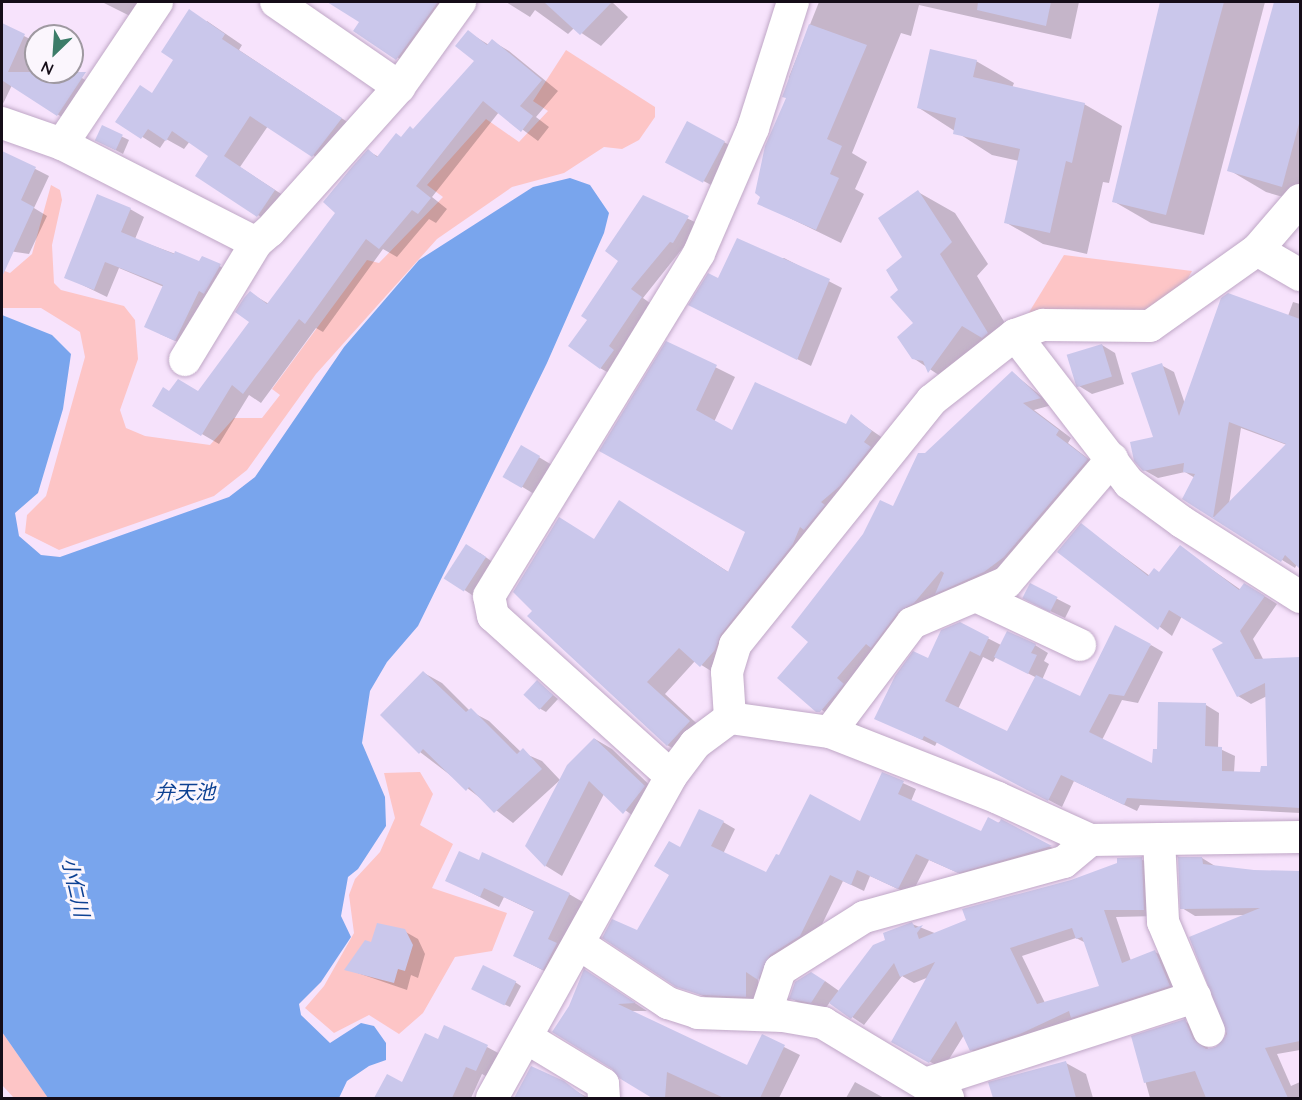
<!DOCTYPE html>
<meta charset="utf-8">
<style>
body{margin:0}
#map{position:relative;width:1302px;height:1100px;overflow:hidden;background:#f7e3fc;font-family:Quicksand,"Noto Sans JP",sans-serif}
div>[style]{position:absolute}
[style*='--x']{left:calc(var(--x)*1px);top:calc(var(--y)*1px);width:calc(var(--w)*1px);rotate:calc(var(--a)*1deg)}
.green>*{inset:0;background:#fdc5c6}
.water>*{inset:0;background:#79a5ed}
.shadow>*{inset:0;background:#0003;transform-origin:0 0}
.building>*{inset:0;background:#cac7eb;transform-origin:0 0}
.roads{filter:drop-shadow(0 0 2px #bfa7c6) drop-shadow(0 0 2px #bfa7c6)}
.minor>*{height:32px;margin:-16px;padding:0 16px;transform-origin:16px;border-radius:16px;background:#fff}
span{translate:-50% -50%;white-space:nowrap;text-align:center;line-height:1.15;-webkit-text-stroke:6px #fbf6fd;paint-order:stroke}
.water-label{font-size:20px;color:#0d4193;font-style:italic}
.frame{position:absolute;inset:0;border:3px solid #150d18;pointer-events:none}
.north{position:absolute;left:24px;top:24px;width:60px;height:60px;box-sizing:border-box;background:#fbf6fd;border:2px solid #9f99a1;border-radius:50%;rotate:205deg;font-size:16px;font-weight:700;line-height:24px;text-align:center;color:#150d18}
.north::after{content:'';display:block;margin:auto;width:21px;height:27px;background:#3c7c69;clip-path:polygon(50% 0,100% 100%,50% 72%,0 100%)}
</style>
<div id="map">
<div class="green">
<div style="clip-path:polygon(566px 50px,655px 107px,655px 117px,639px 140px,622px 149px,604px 147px,564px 173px,512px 187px,437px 239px,316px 374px,247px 470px,214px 496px,59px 550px,25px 533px,27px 515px,46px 496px,85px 357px,80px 332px,41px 308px,2px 308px,2px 270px,10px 273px,32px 254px,51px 185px,60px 190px,62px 200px,52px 245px,54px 283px,61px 290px,124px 306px,135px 320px,138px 359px,120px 410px,126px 428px,145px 436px,210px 445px,234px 418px,262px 418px,280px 395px,272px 389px,367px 260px,379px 263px,443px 197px,427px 185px,486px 119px,519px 142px,548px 111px,533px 101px)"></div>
<div style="clip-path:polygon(1064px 255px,1192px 271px,1181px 291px,1146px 315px,1028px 314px)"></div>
<div style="clip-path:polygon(420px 772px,433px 794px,420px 825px,453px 844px,432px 888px,507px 913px,492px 951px,455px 957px,423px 1013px,399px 1034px,369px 1015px,334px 1033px,305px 1008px,324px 986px,354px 933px,349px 895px,355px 879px,380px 852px,395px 818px,384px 773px)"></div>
<div style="clip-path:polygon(2px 1032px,47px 1096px,48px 1098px,14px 1098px,2px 1085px)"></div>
</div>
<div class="water">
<div style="clip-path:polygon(570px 178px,590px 185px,609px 213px,604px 233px,547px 363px,418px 626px,387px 662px,370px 691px,362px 743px,385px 797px,386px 826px,358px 869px,348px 877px,341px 916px,351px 937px,321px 982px,299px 1004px,301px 1015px,330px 1043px,361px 1023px,374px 1026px,386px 1043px,386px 1060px,369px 1066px,347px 1081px,339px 1098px,48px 1098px,2px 1032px,2px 315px,52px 335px,71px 354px,63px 409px,38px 493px,15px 513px,19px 536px,41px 555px,60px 557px,229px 497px,255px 477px,344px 347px,419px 260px,533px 187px)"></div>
</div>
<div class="shadow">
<div style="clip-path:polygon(102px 2px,155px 2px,140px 21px)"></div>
<div style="clip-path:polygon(330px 2px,396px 2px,407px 9px,412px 2px,456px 2px,411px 66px,355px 30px,361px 22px)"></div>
<div style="clip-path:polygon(506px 2px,612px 2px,628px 17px,601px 46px,574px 28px,568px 34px,535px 10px,530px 17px)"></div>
<div style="clip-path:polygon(819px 2px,1079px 2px,1071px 39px,919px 5px,911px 36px,901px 33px,852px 153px,867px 162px,855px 189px,864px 194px,841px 243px,759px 203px,788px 98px,789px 77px)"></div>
<div style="clip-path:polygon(1164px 2px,1265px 2px,1204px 235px,1151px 223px,1113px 201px)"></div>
<div style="clip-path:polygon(1276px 2px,1300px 2px,1300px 202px,1266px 192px,1229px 170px)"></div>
<div style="clip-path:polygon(207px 21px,242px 45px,239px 50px,358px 129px,330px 166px,268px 126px,240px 167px,292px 201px,275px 226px,197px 176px,210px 155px,190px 141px,184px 149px,166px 139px,160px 148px,117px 121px,153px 94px)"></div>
<div style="clip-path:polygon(2px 25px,36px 42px,36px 72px,72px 72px,95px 86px,71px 123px,12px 85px,2px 106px)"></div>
<div style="clip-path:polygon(468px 32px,489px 45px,492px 41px,509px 51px,558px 91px,536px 117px,549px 127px,538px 141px,499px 112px,432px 197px,447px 209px,436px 223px,429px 219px,397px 257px,383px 249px,323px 332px,316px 328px,261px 403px,249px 395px,219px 444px,154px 406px,169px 393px,198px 393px,251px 322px,250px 293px,269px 304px,337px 212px,368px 151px,379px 157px,414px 130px,476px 61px)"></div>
<div style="clip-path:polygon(976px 61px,1014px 83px,1012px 88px,1084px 104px,1122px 126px,1109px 183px,1103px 182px,1087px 254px,1043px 244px,1005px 222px,1019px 161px,992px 155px,919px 108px)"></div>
<div style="left:688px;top:123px;width:57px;height:44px;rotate:28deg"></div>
<div style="clip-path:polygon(102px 127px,129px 140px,123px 154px,97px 140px)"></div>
<div style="clip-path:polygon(2px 152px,49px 176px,34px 208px,47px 216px,29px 254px,2px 250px)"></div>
<div style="clip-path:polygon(918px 192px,955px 213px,988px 264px,977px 276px,1024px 355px,1000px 347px,966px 393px,913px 358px,915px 323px,900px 290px)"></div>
<div style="clip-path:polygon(643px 197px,701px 225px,643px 298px,654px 306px,614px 376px,600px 368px,589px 320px,620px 261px)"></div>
<div style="clip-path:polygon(130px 209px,144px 217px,135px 239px,200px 263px,202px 258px,234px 273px,189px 347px,160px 334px,164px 287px,119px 268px,107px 297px,66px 277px)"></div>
<div style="clip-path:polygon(784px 258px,842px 288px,811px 366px,703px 312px,719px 280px)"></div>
<div style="clip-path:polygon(evenodd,1293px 302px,1300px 304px,1300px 439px,1297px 439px,1300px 443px,1300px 567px,1297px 564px,1295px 568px,1184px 499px,1195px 478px,1185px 472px,1158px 478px,1144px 470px,1154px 438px,1161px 365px,1174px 372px,1185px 404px,1288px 316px,1293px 302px,1241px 428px,1287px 445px,1229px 504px,1241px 428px)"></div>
<div style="clip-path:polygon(667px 343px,735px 377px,714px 422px,732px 432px,846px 426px,851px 416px,890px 443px,719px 676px,695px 661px,665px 694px,707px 733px,686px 756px,667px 745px,595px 540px,620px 502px,730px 573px,747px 532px)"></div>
<div style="clip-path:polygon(1102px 345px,1115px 353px,1124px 384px,1092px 394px,1079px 386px)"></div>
<div style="clip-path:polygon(1013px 373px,1052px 405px,1034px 410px,1071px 438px,1068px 443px,1100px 468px,1017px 564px,939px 595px,834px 719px,779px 678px,810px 641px,926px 454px)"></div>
<div style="left:522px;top:447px;width:35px;height:34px;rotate:31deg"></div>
<div style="clip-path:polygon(evenodd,1081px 525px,1150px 576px,1160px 573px,1180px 547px,1241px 590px,1258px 592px,1277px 604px,1253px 639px,1264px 661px,1300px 659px,1300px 813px,1140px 805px,1137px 811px,1074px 781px,1062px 807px,937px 742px,935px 746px,876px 718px,960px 624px,1001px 645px,1035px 645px,1048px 653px,1044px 661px,1049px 664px,1042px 680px,1081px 698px,1151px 645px,1163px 652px,1138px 703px,1122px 700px,1102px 740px,1154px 765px,1158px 750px,1206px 705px,1219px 713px,1218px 748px,1235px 756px,1234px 773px,1262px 773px,1269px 767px,1267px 696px,1251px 704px,1238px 696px,1226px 643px,1182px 616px,1172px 636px,1059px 551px,1081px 525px,983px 657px,993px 662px,996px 657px,1037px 678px,1008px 733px,958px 709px,983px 657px)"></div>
<div style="clip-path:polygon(480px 553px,498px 566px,478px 599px,445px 577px)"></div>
<div style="clip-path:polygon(1030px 585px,1071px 606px,1065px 618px,1035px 604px)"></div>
<div style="clip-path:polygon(424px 673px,442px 683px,470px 711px,489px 721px,521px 752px,542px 761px,560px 780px,513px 823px,420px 752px)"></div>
<div style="clip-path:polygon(537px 682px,558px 699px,546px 712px,539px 708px)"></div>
<div style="clip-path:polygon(595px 739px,612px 749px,661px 796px,641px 822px,604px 794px,562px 876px,546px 866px,527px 846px)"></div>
<div style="clip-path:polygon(883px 774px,916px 789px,911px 801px,982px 833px,1001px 821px,1062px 853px,972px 879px,929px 860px,911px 895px,870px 876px,864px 891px,843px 881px,813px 943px,771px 985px,758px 978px,758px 1003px,715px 1001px,677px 985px,637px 932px,671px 874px,680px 849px,723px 822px,735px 829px,723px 854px,766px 874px,780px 857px,860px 823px)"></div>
<div style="clip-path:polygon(1202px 858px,1215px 866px,1253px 872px,1300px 872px,1300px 1050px,1277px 1054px,1291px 1086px,1300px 1082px,1300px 1098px,1150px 1098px,1133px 1037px,1184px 1021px,1197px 1028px,1209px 1050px,1224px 1043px,1247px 915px,1195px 916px,1182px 908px)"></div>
<div style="clip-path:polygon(evenodd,1141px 859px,1154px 866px,1157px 916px,1116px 917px,1131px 961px,1155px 952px,1168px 959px,1182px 993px,984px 1057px,971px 1050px,964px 1035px,943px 1069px,893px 1041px,929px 977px,914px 983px,902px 976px,864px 1025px,830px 1002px,825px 1009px,804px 1006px,791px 998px,825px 981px,839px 991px,912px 924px,937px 934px,1071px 881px,1141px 859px,1076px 938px,1086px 943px,1101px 987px,1045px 1003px,1022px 956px,1076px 938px)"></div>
<div style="clip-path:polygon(447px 880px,569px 894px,588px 905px,562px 980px,515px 956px,535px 912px,504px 897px,499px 907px)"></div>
<div style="clip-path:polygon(404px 931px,418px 939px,425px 954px,418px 978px,411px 975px,407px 990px,346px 969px,372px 943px)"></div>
<div style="clip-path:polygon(600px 980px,647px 1011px,631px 1011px,747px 1067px,762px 1036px,800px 1055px,779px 1098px,654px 1098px,621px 1077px)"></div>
<div style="clip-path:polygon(515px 982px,521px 986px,510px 1007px,479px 992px)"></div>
<div style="clip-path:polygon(438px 1041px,487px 1047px,502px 1055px,491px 1079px,482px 1074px,471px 1098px,376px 1098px,387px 1076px,403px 1084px)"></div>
<div style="clip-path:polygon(1066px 1063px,1086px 1074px,1093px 1098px,994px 1098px,990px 1084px)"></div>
<div style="clip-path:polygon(531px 1068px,589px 1098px,516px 1098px)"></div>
<div style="clip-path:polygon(855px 1082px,884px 1098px,846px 1098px)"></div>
</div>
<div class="building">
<div style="clip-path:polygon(327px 2px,438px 2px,396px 60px,353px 31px,359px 22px)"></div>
<div style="clip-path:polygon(544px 2px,612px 2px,580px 35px)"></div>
<div style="clip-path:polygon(978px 2px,1051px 2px,1046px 26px,977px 10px)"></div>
<div style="clip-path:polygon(1160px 2px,1224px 2px,1166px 215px,1112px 202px)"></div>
<div style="clip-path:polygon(1274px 2px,1300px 2px,1300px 120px,1282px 187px,1227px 171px)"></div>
<div style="clip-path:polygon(189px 9px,225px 34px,222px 39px,342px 118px,312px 157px,250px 116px,224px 156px,275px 190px,257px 217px,195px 176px,208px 156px,172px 131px,166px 141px,148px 129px,141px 139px,115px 122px,140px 85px,152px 93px,173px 60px,161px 52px)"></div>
<div style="clip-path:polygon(2px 23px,25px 34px,8px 72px,86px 72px,57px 116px,3px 81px,2px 86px)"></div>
<div style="clip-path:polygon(809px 24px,867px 45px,827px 139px,842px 146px,830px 174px,839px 178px,816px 230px,757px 204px,760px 197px,755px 193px,765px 146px,786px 98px,782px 97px)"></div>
<div style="clip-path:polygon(468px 30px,487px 45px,492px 39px,542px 80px,520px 106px,533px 116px,521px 132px,483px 101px,416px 186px,431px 198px,418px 214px,412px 210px,379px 249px,366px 239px,305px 324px,299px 319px,243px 394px,232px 385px,201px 436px,152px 406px,163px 387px,169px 391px,178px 379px,198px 391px,249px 322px,235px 312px,244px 298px,250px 291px,267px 304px,335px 213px,323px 202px,352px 167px,368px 149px,377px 157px,396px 133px,401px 137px,410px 126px,413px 129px,474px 61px,455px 46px)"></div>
<div style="clip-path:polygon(930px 49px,977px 60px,973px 77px,1085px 103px,1072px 163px,1066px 161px,1050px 233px,1004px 223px,1020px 149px,953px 134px,956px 118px,917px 108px)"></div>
<div style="left:687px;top:121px;width:43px;height:47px;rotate:28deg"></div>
<div style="left:102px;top:125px;width:23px;height:17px;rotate:25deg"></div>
<div style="clip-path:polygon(2px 151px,36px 167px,21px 200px,34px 207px,2px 277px)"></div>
<div style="clip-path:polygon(918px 190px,952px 242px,940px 254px,988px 333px,982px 338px,962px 326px,928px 373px,923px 361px,912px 359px,897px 337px,913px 323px,890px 297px,898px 290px,886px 270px,902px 257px,878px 218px)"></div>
<div style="clip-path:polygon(97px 194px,131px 208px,121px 232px,174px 254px,175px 251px,199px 261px,202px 256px,221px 264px,204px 294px,199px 291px,175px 341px,144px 327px,163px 285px,105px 262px,94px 290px,64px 278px)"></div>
<div style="clip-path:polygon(643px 195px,689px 216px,673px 243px,670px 242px,631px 289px,642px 297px,609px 346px,614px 350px,600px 369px,568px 346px,587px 320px,581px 316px,618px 261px,605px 251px)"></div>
<div style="clip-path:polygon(737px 238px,830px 279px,797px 360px,688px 305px,708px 273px,718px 278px)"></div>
<div style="clip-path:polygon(evenodd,1228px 293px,1300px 319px,1300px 569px,1285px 555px,1281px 562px,1182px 499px,1195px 474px,1183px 472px,1184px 463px,1143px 471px,1134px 461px,1130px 442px,1153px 437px,1131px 373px,1162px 363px,1179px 416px,1221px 298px,1228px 293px,1229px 422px,1286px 444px,1213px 518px,1229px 422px)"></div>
<div style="clip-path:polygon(666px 341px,717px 365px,696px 410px,732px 430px,755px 382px,846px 424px,851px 414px,872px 431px,864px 442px,871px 447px,840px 486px,821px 502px,825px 505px,804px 530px,800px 527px,793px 544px,721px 634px,715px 650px,700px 667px,679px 648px,647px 682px,690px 721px,667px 746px,527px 616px,532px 611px,513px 592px,559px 517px,594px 539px,619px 500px,728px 572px,745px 532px,599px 451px)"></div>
<div style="left:1102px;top:344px;width:34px;height:37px;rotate:73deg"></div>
<div style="clip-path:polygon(1012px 371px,1041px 398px,1023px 403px,1059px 430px,1056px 435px,1088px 459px,1004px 557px,984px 572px,935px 594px,944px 573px,941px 571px,914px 603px,898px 612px,871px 648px,866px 644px,837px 678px,844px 684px,820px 712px,816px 712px,777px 678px,808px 642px,791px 627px,863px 534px,880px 500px,893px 506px,918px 453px,925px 453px)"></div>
<div style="left:521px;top:445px;width:22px;height:37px;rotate:30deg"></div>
<div style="clip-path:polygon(1081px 523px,1148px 576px,1154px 568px,1159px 572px,1180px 545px,1239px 590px,1244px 583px,1265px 596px,1240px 631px,1255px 659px,1300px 657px,1300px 808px,1127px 798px,1124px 805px,1061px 775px,1048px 801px,924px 736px,922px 740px,874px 719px,895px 676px,913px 651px,928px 658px,941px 630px,960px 622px,989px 637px,980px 656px,970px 651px,945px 701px,1007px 731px,1036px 675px,1080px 696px,1115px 625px,1151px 644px,1124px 696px,1109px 694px,1089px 732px,1152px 763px,1153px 749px,1157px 749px,1158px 702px,1206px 703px,1205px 746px,1222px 747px,1222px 771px,1260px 772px,1261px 766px,1267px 766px,1265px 683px,1237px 697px,1212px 649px,1223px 643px,1169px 610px,1158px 630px,1057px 552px)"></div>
<div style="left:466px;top:544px;width:24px;height:41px;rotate:33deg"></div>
<div style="left:1030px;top:583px;width:31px;height:17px;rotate:27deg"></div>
<div style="clip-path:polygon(1007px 631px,1036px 644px,1031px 653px,1037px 655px,1028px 674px,994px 657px)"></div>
<div style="clip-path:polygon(423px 671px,466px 712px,471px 708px,517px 754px,523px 748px,542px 769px,494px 813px,469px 787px,466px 791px,423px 749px,419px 754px,380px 715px)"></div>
<div style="left:537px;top:680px;width:22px;height:20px;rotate:43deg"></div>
<div style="clip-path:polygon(594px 738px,645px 786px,623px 814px,589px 781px,545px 867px,525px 846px,567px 765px)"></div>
<div style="clip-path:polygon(882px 772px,904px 781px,898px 794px,981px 831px,988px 817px,999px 823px,1001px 819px,1052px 846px,958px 873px,916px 854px,898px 889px,857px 870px,851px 885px,830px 875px,800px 936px,770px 955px,758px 980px,746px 972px,746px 997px,701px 995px,676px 987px,602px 938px,612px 919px,637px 930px,669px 875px,654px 866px,669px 841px,680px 847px,699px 809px,724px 821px,711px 846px,766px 872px,776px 854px,779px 855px,810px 794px,860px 821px)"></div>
<div style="clip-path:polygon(459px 851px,479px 860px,482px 852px,570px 893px,548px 939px,557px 943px,543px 970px,513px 956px,534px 911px,484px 888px,480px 897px,445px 881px)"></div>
<div style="clip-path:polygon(evenodd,1142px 857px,1144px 910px,1104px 910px,1122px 963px,1155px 950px,1170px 986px,1071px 1018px,1069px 1011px,1020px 1034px,970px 1051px,956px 1021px,929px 1063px,891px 1042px,935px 962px,900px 977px,894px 963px,851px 1019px,829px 1003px,873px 945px,885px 940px,883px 933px,912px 922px,915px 928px,923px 925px,917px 933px,919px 939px,966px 920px,962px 909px,1071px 880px,1117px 863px,1117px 858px,1142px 857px,1072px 928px,1076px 939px,1082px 937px,1099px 986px,1037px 1004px,1010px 948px,1072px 928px)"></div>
<div style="clip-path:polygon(1178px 857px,1202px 857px,1203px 864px,1254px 870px,1300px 871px,1300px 1041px,1265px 1048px,1288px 1098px,1206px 1098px,1195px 1071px,1144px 1083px,1131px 1036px,1185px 1019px,1193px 1039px,1206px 1049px,1216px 1047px,1227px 1034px,1189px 937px,1260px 908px,1180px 909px)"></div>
<div style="clip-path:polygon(377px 923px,405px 929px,413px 945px,405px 971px,398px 969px,394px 983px,344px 970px,365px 940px,371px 942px)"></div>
<div style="left:483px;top:965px;width:37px;height:27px;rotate:26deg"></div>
<div style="clip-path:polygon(584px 969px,636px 1003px,618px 1004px,747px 1065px,762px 1034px,785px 1045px,760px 1098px,724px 1098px,667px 1072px,665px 1098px,652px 1098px,619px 1078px,612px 1069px,552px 1032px,569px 1006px)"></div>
<div style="clip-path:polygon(811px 972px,825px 981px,811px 1003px,789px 999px,795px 982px)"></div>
<div style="clip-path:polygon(444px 1025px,488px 1045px,476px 1071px,466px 1067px,452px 1098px,374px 1098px,387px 1074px,402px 1082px,425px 1033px,438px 1039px)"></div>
<div style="clip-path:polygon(1066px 1061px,1076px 1098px,993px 1098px,988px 1082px)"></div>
<div style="clip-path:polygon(531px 1066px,564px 1081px,586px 1098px,514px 1098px)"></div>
</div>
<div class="roads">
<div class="minor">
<div style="--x:276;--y:2;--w:150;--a:34.6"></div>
<div style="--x:2;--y:123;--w:64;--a:19.3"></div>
<div style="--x:62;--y:144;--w:218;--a:27"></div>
<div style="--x:256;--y:243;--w:18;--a:-41"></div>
<div style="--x:270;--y:231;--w:193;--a:-48.1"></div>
<div style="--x:399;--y:87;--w:105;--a:-54.3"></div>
<div style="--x:62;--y:144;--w:171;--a:-56.2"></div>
<div style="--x:1257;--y:250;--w:50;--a:30.2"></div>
<div style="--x:1015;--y:335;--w:187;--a:52.4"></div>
<div style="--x:1129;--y:483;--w:66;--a:36.3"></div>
<div style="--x:1182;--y:522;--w:140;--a:32.4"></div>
<div style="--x:185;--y:360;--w:137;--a:-58.7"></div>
<div style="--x:976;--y:596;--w:115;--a:25.2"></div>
<div style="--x:730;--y:718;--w:46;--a:-93.7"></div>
<div style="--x:727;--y:672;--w:28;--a:-73"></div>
<div style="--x:735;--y:645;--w:314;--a:-51.2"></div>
<div style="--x:932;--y:400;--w:105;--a:-38.1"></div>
<div style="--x:1015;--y:335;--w:30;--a:-20"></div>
<div style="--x:1043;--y:325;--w:107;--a:0.5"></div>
<div style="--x:1150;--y:326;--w:131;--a:-35.4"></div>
<div style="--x:1257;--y:250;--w:66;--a:-49.3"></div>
<div style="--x:830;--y:732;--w:136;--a:-53"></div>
<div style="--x:912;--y:623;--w:103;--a:-23.3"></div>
<div style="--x:1007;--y:582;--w:162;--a:-49.5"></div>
<div style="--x:671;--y:776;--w:239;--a:-138"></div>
<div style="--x:493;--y:616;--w:20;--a:-101"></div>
<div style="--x:489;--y:596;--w:402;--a:-58.5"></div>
<div style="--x:699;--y:253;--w:136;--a:-66.6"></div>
<div style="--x:753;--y:128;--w:132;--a:-72.4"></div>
<div style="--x:1159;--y:839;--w:83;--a:87.2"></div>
<div style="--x:1163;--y:922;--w:118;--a:67.1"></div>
<div style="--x:579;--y:944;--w:107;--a:33.5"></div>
<div style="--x:668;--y:1003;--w:32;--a:18"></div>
<div style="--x:698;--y:1013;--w:85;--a:2"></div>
<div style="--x:783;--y:1016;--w:41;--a:9.9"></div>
<div style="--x:823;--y:1023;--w:146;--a:31"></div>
<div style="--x:765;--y:1015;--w:47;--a:-71.6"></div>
<div style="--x:780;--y:970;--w:99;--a:-32.2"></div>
<div style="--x:864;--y:917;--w:207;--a:-15.4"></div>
<div style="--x:1064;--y:862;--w:34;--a:-40"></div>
<div style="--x:527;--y:1038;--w:89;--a:31.2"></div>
<div style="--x:603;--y:1084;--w:14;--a:86"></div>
<div style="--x:925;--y:1084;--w:284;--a:-17.9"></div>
<div style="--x:492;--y:1098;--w:368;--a:-60.9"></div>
<div style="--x:671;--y:776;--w:40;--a:-53"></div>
<div style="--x:695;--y:744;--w:44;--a:-36.6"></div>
<div style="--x:730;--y:718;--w:101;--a:8"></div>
<div style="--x:830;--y:732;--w:180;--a:21.4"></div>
<div style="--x:998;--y:798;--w:101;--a:24.5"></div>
<div style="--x:1090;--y:840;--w:210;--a:-0.8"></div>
</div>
</div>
<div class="water-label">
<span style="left:185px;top:791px">弁天池</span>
<span style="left:76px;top:887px;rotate:77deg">小仁川</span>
</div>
<div class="frame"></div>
<div class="north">N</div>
</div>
